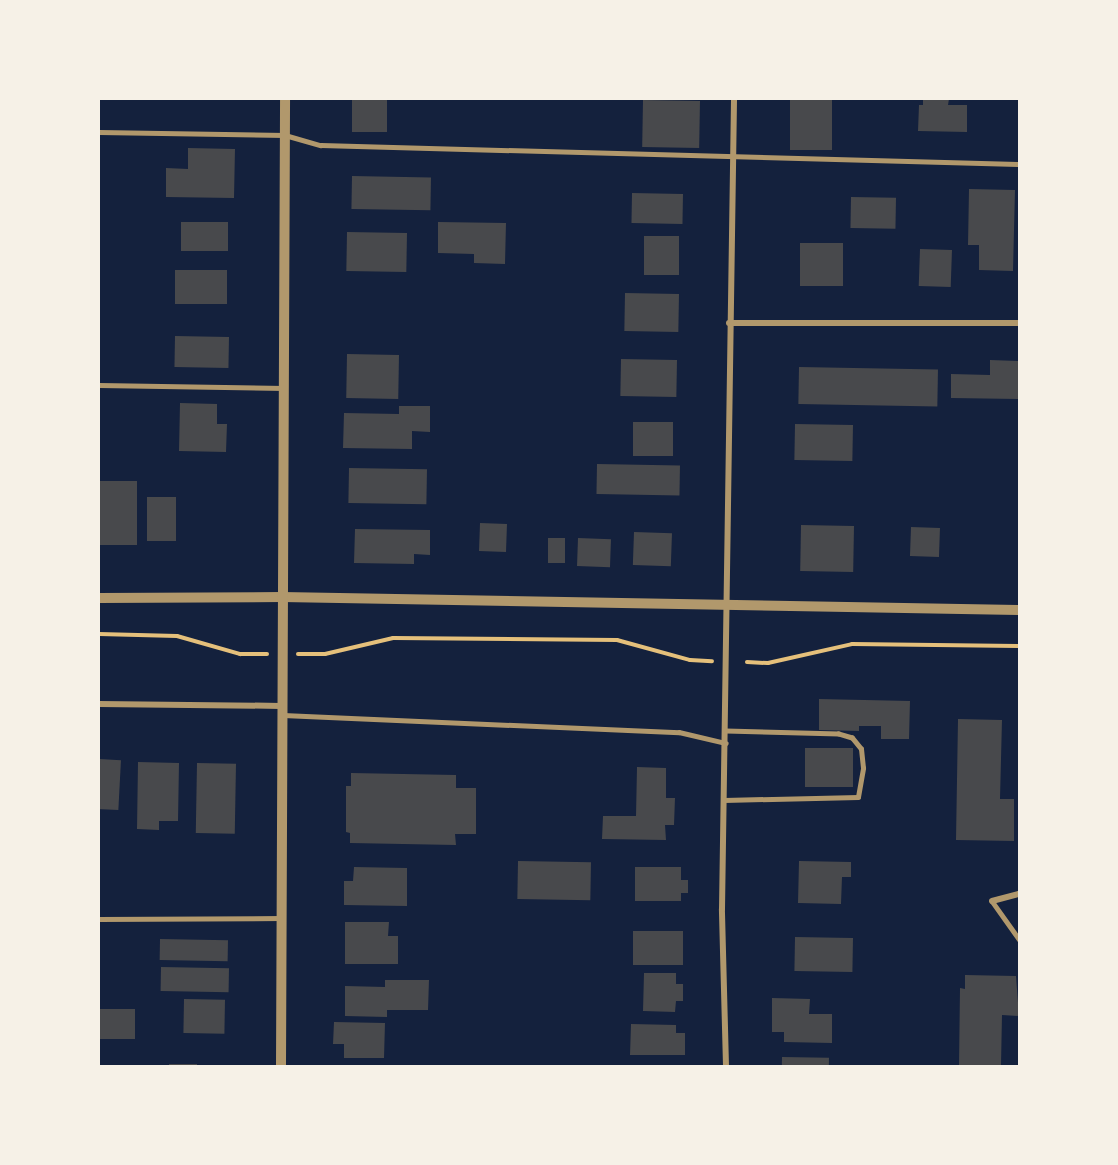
<!DOCTYPE html>
<style>
body{margin:0}
#map{position:relative;width:1118px;height:1165px;overflow:hidden;background:#14213d;font-family:Karla,sans-serif}
div>[style]{position:absolute}
[style*='--x']{left:calc(var(--x)*1px);top:calc(var(--y)*1px);width:calc(var(--w)*1px);rotate:calc(var(--a)*1deg)}
.building>*{inset:0;background:#48494c;transform-origin:0 0}
.path>*{height:4px;margin:-2px;padding:0 2px;transform-origin:2px;border-radius:2px;background:#e5c07b}
.service>*{height:4.5px;margin:-2.25px;padding:0 2.25px;transform-origin:2.25px;border-radius:2.25px;background:#b1986c}
.minor>*{height:6px;margin:-3px;padding:0 3px;transform-origin:3px;border-radius:3px;background:#b1986c}
.tertiary>*{height:10px;margin:-5px;padding:0 5px;transform-origin:5px;border-radius:5px;background:#b1986c}
span{translate:-50% -50%;white-space:nowrap;text-align:center;line-height:1.15;-webkit-text-stroke:6px #f6f1e7;paint-order:stroke}
.frame{position:absolute;inset:0;border:100px solid #f6f1e7;pointer-events:none}
</style>
<div id="map">
<div class="building">
<div style="left:352px;top:99px;width:35px;height:33px"></div>
<div style="clip-path:polygon(923px 99px,949px 99px,948px 105px,967px 105px,967px 132px,918px 131px,919px 105px,923px 105px)"></div>
<div style="left:643px;top:100px;width:57px;height:47px;rotate:1deg"></div>
<div style="left:790px;top:100px;width:42px;height:50px"></div>
<div style="clip-path:polygon(188px 148px,235px 149px,234px 198px,166px 197px,166px 168px,188px 169px)"></div>
<div style="left:352px;top:176px;width:79px;height:33px;rotate:1deg"></div>
<div style="clip-path:polygon(969px 189px,1015px 190px,1013px 271px,979px 270px,979px 245px,968px 245px)"></div>
<div style="left:632px;top:193px;width:51px;height:30px;rotate:1deg"></div>
<div style="left:851px;top:197px;width:45px;height:31px;rotate:1deg"></div>
<div style="left:181px;top:222px;width:47px;height:29px"></div>
<div style="clip-path:polygon(438px 222px,506px 223px,505px 264px,474px 263px,474px 254px,438px 253px)"></div>
<div style="left:347px;top:232px;width:60px;height:39px;rotate:1deg"></div>
<div style="left:644px;top:236px;width:35px;height:39px"></div>
<div style="left:800px;top:243px;width:43px;height:43px"></div>
<div style="left:920px;top:249px;width:32px;height:37px;rotate:2deg"></div>
<div style="left:175px;top:270px;width:52px;height:34px"></div>
<div style="left:625px;top:293px;width:54px;height:38px;rotate:1deg"></div>
<div style="left:175px;top:336px;width:54px;height:31px;rotate:1deg"></div>
<div style="left:347px;top:354px;width:52px;height:44px;rotate:1deg"></div>
<div style="left:621px;top:359px;width:56px;height:37px;rotate:1deg"></div>
<div style="clip-path:polygon(990px 360px,1019px 361px,1019px 399px,951px 398px,951px 374px,990px 375px)"></div>
<div style="left:799px;top:367px;width:139px;height:37px;rotate:1deg"></div>
<div style="clip-path:polygon(180px 403px,217px 404px,217px 424px,227px 424px,226px 452px,179px 451px)"></div>
<div style="clip-path:polygon(399px 406px,430px 406px,430px 432px,412px 431px,412px 449px,343px 448px,344px 413px,399px 414px)"></div>
<div style="left:633px;top:422px;width:40px;height:34px"></div>
<div style="left:795px;top:424px;width:58px;height:36px;rotate:1deg"></div>
<div style="left:597px;top:464px;width:83px;height:30px;rotate:1deg"></div>
<div style="left:349px;top:468px;width:78px;height:35px;rotate:1deg"></div>
<div style="left:99px;top:481px;width:38px;height:64px"></div>
<div style="left:147px;top:497px;width:29px;height:44px"></div>
<div style="left:480px;top:523px;width:27px;height:28px;rotate:2deg"></div>
<div style="left:801px;top:525px;width:53px;height:46px;rotate:1deg"></div>
<div style="left:911px;top:527px;width:29px;height:29px;rotate:2deg"></div>
<div style="clip-path:polygon(355px 529px,430px 530px,430px 555px,414px 554px,414px 564px,354px 563px)"></div>
<div style="left:634px;top:532px;width:38px;height:33px;rotate:2deg"></div>
<div style="left:548px;top:538px;width:17px;height:25px"></div>
<div style="left:578px;top:538px;width:33px;height:28px;rotate:2deg"></div>
<div style="clip-path:polygon(819px 699px,910px 701px,909px 739px,881px 739px,881px 726px,859px 726px,859px 731px,819px 730px)"></div>
<div style="clip-path:polygon(958px 719px,1002px 720px,1000px 799px,1014px 799px,1014px 841px,956px 840px)"></div>
<div style="left:805px;top:748px;width:48px;height:39px"></div>
<div style="left:99px;top:759px;width:22px;height:50px;rotate:3deg"></div>
<div style="clip-path:polygon(138px 762px,179px 763px,178px 821px,159px 821px,159px 830px,137px 829px)"></div>
<div style="left:197px;top:763px;width:39px;height:70px;rotate:1deg"></div>
<div style="clip-path:polygon(637px 767px,666px 768px,666px 798px,675px 798px,674px 825px,665px 825px,666px 840px,602px 839px,603px 816px,636px 816px)"></div>
<div style="clip-path:polygon(351px 773px,456px 775px,456px 788px,476px 788px,476px 834px,455px 834px,456px 845px,350px 843px,350px 833px,346px 832px,346px 786px,351px 786px)"></div>
<div style="left:518px;top:861px;width:73px;height:38px;rotate:1deg"></div>
<div style="clip-path:polygon(799px 861px,851px 862px,851px 877px,842px 877px,841px 904px,798px 903px)"></div>
<div style="clip-path:polygon(354px 867px,407px 868px,407px 906px,344px 905px,344px 881px,353px 881px)"></div>
<div style="clip-path:polygon(635px 867px,681px 867px,681px 880px,688px 880px,688px 893px,681px 893px,681px 901px,635px 901px)"></div>
<div style="clip-path:polygon(345px 922px,389px 922px,388px 936px,398px 936px,398px 964px,345px 964px)"></div>
<div style="left:633px;top:931px;width:50px;height:34px"></div>
<div style="left:795px;top:937px;width:58px;height:34px;rotate:1deg"></div>
<div style="left:160px;top:939px;width:68px;height:21px;rotate:1deg"></div>
<div style="left:161px;top:967px;width:68px;height:24px;rotate:1deg"></div>
<div style="clip-path:polygon(644px 973px,676px 973px,676px 984px,683px 984px,683px 1001px,676px 1001px,675px 1012px,643px 1011px)"></div>
<div style="clip-path:polygon(965px 975px,1016px 976px,1019px 1016px,1002px 1015px,1001px 1066px,959px 1066px,960px 988px,965px 989px)"></div>
<div style="clip-path:polygon(385px 980px,429px 980px,428px 1010px,387px 1010px,387px 1017px,345px 1016px,345px 986px,385px 987px)"></div>
<div style="clip-path:polygon(772px 998px,810px 999px,809px 1014px,832px 1014px,832px 1043px,784px 1042px,784px 1032px,772px 1032px)"></div>
<div style="left:184px;top:999px;width:41px;height:34px;rotate:1deg"></div>
<div style="left:99px;top:1009px;width:36px;height:30px"></div>
<div style="clip-path:polygon(334px 1022px,385px 1023px,384px 1058px,344px 1058px,344px 1044px,333px 1044px)"></div>
<div style="clip-path:polygon(631px 1024px,676px 1025px,676px 1033px,685px 1033px,685px 1055px,630px 1055px)"></div>
<div style="left:782px;top:1057px;width:47px;height:9px;rotate:1deg"></div>
<div style="left:169px;top:1064px;width:28px;height:2px"></div>
</div>
<div class="path">
<div style="--x:99;--y:634;--w:78;--a:1.5"></div>
<div style="--x:177;--y:636;--w:66;--a:15.9"></div>
<div style="--x:240;--y:654;--w:27;--a:0"></div>
<div style="--x:298;--y:654;--w:27;--a:0"></div>
<div style="--x:325;--y:654;--w:70;--a:-13.2"></div>
<div style="--x:393;--y:638;--w:224;--a:0.5"></div>
<div style="--x:617;--y:640;--w:76;--a:15.3"></div>
<div style="--x:690;--y:660;--w:22;--a:3"></div>
<div style="--x:747;--y:662;--w:21;--a:3"></div>
<div style="--x:768;--y:663;--w:86;--a:-12.7"></div>
<div style="--x:852;--y:644;--w:167;--a:0.7"></div>
</div>
<div class="service">
<div style="--x:99;--y:132;--w:186;--a:0.9"></div>
<div style="--x:285;--y:135;--w:37;--a:16"></div>
<div style="--x:321;--y:145;--w:698;--a:1.56"></div>
<div style="--x:99;--y:385;--w:185;--a:0.9"></div>
<div style="--x:283;--y:715;--w:396;--a:2.5"></div>
<div style="--x:679;--y:732;--w:48;--a:13.2"></div>
<div style="--x:724;--y:800;--w:134;--a:-1.3"></div>
<div style="--x:858;--y:797;--w:29;--a:-80"></div>
<div style="--x:863;--y:768;--w:19;--a:-96"></div>
<div style="--x:861;--y:749;--w:14;--a:-129"></div>
<div style="--x:852;--y:738;--w:14;--a:-163"></div>
<div style="--x:839;--y:734;--w:113;--a:-178.5"></div>
<div style="--x:992;--y:901;--w:47;--a:54.6"></div>
<div style="--x:99;--y:919;--w:183;--a:-0.3"></div>
</div>
<div class="minor">
<div style="--x:729;--y:323;--w:290;--a:0"></div>
<div style="--x:99;--y:704;--w:182;--a:0.6"></div>
<div style="--x:992;--y:901;--w:28;--a:-15"></div>
<div style="--x:726;--y:1066;--w:157;--a:-91.5"></div>
<div style="--x:722;--y:909;--w:810;--a:-89.15"></div>
</div>
<div class="tertiary">
<div style="--x:99;--y:598;--w:183;--a:-0.3"></div>
<div style="--x:282;--y:597;--w:737;--a:1.01"></div>
<div style="--x:281;--y:1066;--w:967;--a:-89.76"></div>
</div>
<div class="frame"></div>
</div>
